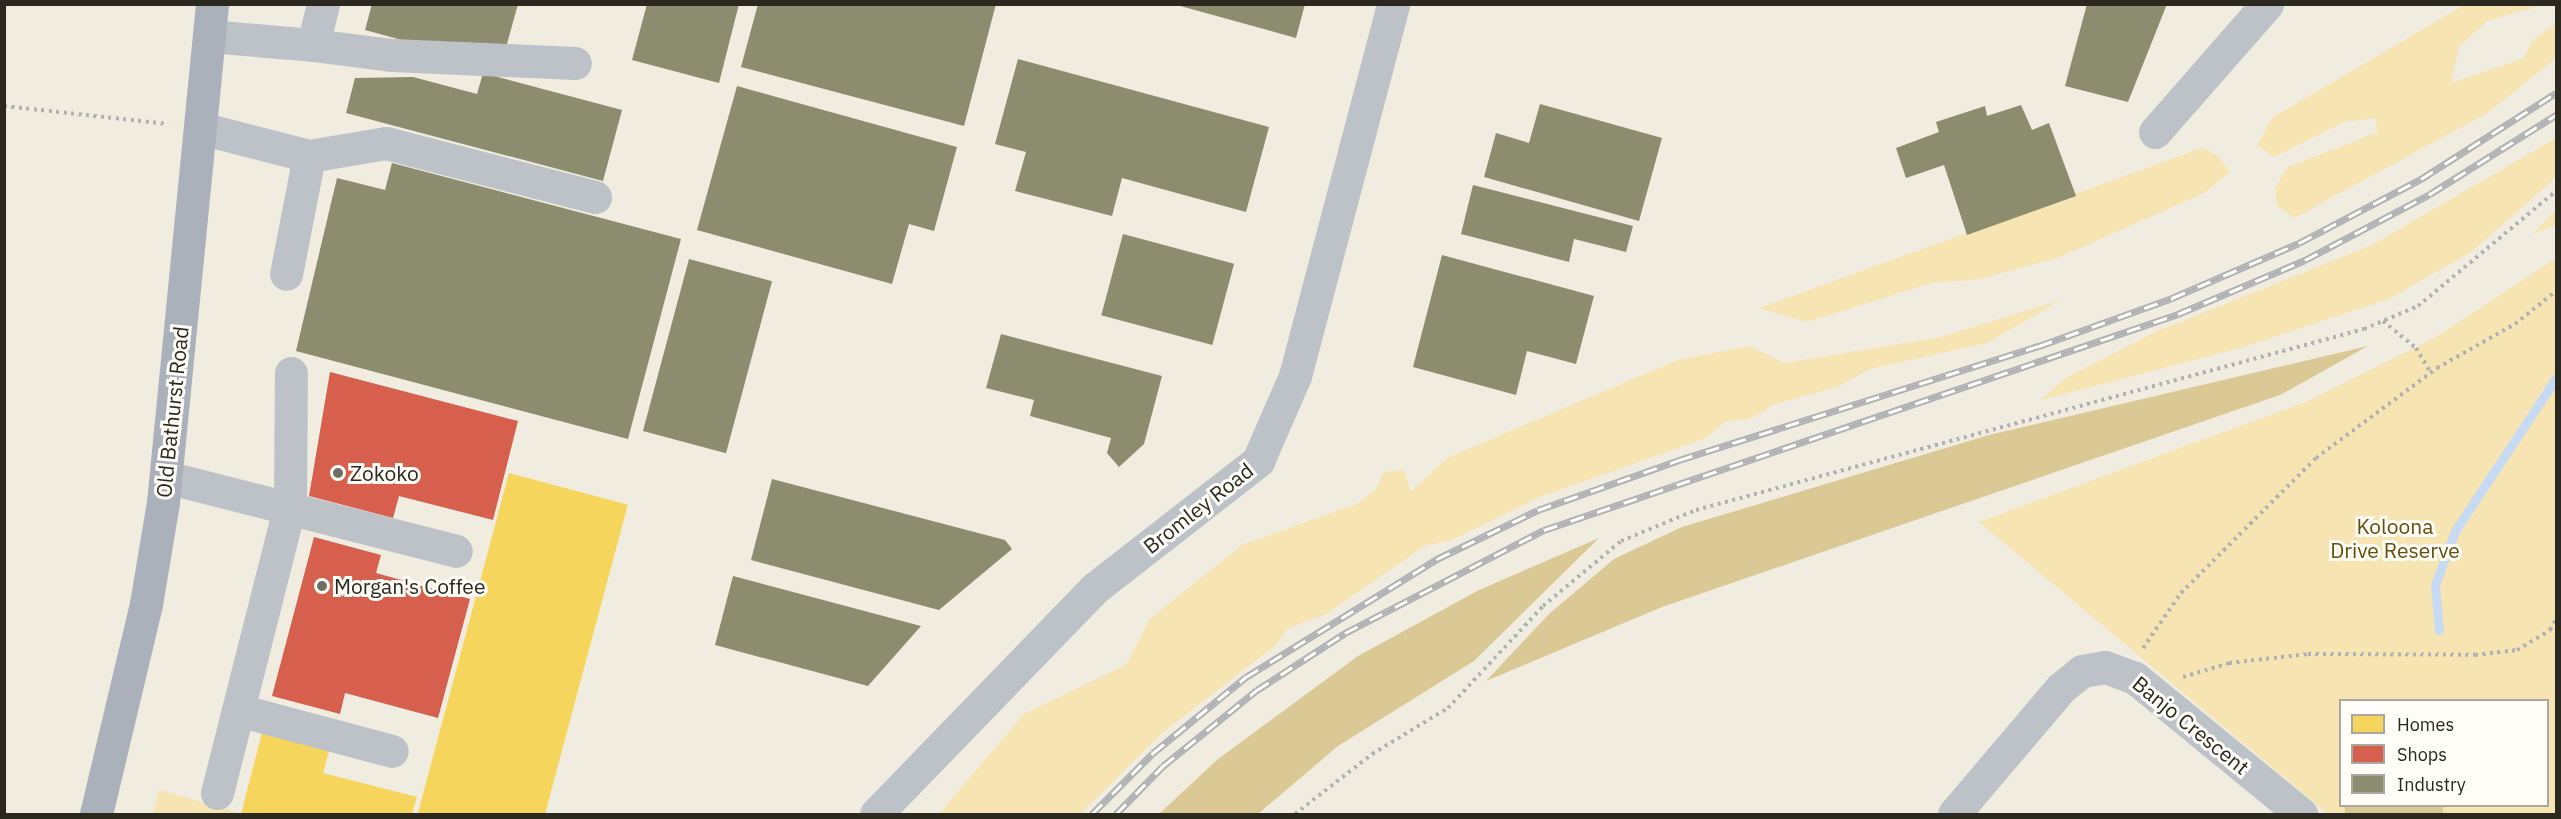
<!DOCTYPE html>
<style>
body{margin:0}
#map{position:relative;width:2561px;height:819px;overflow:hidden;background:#f0ece0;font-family:"IBM Plex Sans",sans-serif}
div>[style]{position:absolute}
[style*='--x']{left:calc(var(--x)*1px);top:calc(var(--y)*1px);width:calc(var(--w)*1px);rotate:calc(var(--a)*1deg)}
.green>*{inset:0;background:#f6e4b3}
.forest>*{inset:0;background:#dbc995;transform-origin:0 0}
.homes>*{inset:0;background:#f6d55c;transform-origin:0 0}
.shops>*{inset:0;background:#d6604d}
.industry>*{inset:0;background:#8c8c6e;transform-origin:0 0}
.stream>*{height:9px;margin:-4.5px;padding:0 4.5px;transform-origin:4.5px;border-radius:4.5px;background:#c7daf4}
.path>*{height:4px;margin-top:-2px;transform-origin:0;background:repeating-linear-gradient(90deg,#afb1b4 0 3px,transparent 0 7.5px)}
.minor>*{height:33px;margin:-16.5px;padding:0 16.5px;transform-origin:16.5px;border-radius:16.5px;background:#bcc2c8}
.major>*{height:33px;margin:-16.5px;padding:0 16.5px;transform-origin:16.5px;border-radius:16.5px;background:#aab1bb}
.rail>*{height:7px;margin-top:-3.5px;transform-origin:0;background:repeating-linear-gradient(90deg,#fffdf8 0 14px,#afb1b4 0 28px);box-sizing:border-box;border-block:2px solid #afb1b4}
.dots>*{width:16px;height:16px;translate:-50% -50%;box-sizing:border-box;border:3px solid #fffdf8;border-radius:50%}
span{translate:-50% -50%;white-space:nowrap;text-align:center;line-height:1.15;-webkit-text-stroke:6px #fffdf8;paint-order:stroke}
.street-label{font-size:21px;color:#2b281f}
.poi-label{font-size:21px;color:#2b281f}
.left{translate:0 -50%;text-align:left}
.park-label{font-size:21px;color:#634f0b}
.frame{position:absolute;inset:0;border:6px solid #2b281f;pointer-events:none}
.legend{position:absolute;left:2339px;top:699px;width:210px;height:108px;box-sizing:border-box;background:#fffdf8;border:2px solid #aaa8a1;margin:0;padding:8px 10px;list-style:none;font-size:18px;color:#2b281f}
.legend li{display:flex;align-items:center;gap:12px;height:30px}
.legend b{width:30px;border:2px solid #aaa8a1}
</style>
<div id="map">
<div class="green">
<div style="clip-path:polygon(2466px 4px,2542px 5px,2487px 21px,2459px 47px,2451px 83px,2524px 58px,2531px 42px,2556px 23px,2556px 58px,2489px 112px,2294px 218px,2277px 205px,2275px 188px,2288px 167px,2378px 132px,2375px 118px,2344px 122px,2274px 157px,2257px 145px,2273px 117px)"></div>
<div style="clip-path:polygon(2556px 138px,2556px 175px,2551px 182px,2471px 252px,2389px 299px,2244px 347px,2041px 400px,2066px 378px,2155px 332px,2372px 245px)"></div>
<div style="clip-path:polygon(2202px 148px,2217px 155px,2230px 172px,2204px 193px,2060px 257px,1981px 279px,1931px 283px,1807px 322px,1759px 308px)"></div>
<div style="clip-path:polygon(2556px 210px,2556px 225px,2533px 234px)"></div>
<div style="clip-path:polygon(evenodd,2556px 258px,2556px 814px,2328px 814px,1979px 522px,2306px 402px,2433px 339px,2556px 258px,2340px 700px,2548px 700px,2548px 806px,2340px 806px,2340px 700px)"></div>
<div style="clip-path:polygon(2061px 300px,1987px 343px,1870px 369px,1837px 387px,1775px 404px,1752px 418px,1724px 422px,1706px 438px,1540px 497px,1450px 541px,1426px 545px,1326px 614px,1287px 629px,1276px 645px,1162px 733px,1080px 814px,939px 814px,1024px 714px,1126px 665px,1150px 619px,1242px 545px,1359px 503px,1375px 490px,1384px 472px,1404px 470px,1411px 492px,1447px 458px,1678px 360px,1749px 346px,1784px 363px,1941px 337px)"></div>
<div style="clip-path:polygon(159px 790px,243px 814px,153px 814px)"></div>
</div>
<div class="forest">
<div style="clip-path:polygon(2368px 346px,2280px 395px,1662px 607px,1486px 681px,1549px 614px,1614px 559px,1682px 527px,1989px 435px)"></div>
<div style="clip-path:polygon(1599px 538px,1474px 661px,1338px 746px,1258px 814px,1159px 814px,1218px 759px,1358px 656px,1479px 590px)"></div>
<div style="left:2345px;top:806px;width:98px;height:11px"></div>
</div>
<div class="homes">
<div style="left:509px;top:473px;width:123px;height:352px;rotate:15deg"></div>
<div style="clip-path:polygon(262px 733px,329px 751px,323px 773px,417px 797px,412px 814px,241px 814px)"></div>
</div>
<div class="shops">
<div style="clip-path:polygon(330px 372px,518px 421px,493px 520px,399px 496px,393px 518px,309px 496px)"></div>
<div style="clip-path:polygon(314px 537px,381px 555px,376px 573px,470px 599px,438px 718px,345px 693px,340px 714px,272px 696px)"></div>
</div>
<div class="industry">
<div style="clip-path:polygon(372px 4px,518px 4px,505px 51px,442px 51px,365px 30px)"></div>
<div style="clip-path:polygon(647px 4px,739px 4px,719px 83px,632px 60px)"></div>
<div style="clip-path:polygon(758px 4px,996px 4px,964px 126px,741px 67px)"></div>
<div style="clip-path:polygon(1173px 4px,1305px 4px,1296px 38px)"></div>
<div style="clip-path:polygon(2087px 4px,2167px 4px,2128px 102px,2065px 86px)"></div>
<div style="clip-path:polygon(1018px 59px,1269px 127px,1246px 212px,1122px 178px,1112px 216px,1015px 191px,1026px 152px,995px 144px)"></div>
<div style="clip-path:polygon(483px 73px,622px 110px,603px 181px,346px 113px,355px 78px,413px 77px,477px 94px)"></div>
<div style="clip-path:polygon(737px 86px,957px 147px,934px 231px,909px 224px,892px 284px,697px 230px)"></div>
<div style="clip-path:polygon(1540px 104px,1662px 138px,1639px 221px,1484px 177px,1496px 133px,1529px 143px)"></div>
<div style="clip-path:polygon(2021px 105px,2032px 130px,2049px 123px,2076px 196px,1967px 235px,1944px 165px,1906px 178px,1896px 148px,1939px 132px,1936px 122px,1985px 106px,1987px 116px)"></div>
<div style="clip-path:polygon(392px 163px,681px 239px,628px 439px,296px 351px,337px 178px,385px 190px)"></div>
<div style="clip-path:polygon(1473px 185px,1633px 226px,1626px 252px,1574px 239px,1569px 262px,1461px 234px)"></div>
<div style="left:1123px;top:234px;width:115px;height:84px;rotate:15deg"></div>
<div style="clip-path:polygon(1442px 255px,1594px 296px,1576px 364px,1527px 351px,1516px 395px,1413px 367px)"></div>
<div style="left:689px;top:259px;width:86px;height:178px;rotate:15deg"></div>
<div style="clip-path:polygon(1001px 334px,1162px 376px,1144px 444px,1119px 467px,1107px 453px,1111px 438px,1030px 416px,1034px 400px,986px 388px)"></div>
<div style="clip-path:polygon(772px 479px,1005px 540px,1012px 549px,939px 610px,751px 560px)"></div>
<div style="clip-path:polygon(733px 576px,921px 626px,868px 686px,715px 645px)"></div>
</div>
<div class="stream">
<div style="--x:2439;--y:630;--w:45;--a:-95.1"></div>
<div style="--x:2435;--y:585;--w:58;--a:-69.7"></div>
<div style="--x:2455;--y:531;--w:183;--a:-56.6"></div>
</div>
<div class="path">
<div style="--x:4;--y:106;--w:165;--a:6.3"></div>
<div style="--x:2383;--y:321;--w:43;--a:39.3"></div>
<div style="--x:2416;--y:348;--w:29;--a:59"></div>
<div style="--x:2143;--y:648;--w:67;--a:-55.4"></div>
<div style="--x:2181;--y:593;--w:191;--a:-45"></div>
<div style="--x:2316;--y:458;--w:151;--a:-36.6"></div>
<div style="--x:2437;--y:368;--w:90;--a:-29.4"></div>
<div style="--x:2515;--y:324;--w:53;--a:-38.8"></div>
<div style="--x:2183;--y:677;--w:48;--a:-16.9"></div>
<div style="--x:2229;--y:663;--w:80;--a:-6.5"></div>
<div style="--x:2308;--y:654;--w:167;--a:0.3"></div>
<div style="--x:2475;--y:655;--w:42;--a:-6.8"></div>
<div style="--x:2517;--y:650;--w:39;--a:-31"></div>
<div style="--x:2550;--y:630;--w:13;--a:-61"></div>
<div style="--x:1295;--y:814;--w:98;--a:-37.9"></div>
<div style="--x:1372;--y:754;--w:89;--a:-31.2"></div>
<div style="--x:1448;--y:708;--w:139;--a:-47"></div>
<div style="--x:1543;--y:606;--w:102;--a:-39.8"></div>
<div style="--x:1621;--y:541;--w:81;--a:-22.5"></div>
<div style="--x:1696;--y:510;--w:692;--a:-15.16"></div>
<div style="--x:2364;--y:329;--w:59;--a:-23.1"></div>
<div style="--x:2418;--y:306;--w:180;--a:-39.8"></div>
</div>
<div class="minor">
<div style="--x:209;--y:36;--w:104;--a:4.9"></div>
<div style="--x:313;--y:45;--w:42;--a:-76.3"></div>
<div style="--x:313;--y:45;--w:80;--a:7.2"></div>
<div style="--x:392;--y:55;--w:183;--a:2.5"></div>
<div style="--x:200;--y:128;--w:113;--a:14.4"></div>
<div style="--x:309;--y:156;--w:120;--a:101"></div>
<div style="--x:2155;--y:132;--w:170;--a:-48.8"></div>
<div style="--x:309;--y:156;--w:78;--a:-9.6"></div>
<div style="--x:386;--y:143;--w:216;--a:14.5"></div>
<div style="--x:166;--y:477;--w:299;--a:14.3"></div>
<div style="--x:238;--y:710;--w:159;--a:14.9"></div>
<div style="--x:217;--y:793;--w:297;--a:-75.8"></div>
<div style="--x:290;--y:505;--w:132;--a:-89.6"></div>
<div style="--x:876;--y:814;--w:315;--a:-45.9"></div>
<div style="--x:1095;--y:588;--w:207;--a:-37.9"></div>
<div style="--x:1258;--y:461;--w:93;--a:-66.5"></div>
<div style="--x:1295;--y:376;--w:385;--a:-75.2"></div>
<div style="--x:1954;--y:814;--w:165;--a:-49.7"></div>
<div style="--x:2061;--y:688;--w:27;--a:-39"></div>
<div style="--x:2082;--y:671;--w:23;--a:-10"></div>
<div style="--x:2105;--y:667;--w:32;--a:20"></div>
<div style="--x:2135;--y:678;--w:215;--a:39.3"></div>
</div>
<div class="major">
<div style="--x:96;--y:814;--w:216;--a:-76.6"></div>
<div style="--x:146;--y:604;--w:103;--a:-80.5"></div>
<div style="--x:163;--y:502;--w:500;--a:-84.38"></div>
</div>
<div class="rail">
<div style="--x:1092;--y:814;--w:86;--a:-45"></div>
<div style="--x:1153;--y:753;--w:120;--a:-39.3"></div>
<div style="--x:1246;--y:677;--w:225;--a:-31.7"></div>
<div style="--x:1437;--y:559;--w:112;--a:-25.9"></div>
<div style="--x:1538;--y:510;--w:150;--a:-19.5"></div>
<div style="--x:1679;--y:460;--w:378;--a:-17.6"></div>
<div style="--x:2039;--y:346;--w:141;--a:-19.8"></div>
<div style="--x:2172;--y:298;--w:138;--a:-23.4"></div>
<div style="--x:2299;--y:243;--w:138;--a:-27.7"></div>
<div style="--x:2421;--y:179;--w:160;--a:-32.5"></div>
<div style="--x:1116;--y:814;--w:67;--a:-45.6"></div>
<div style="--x:1163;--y:766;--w:121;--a:-39"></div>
<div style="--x:1257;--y:690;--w:105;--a:-32.9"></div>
<div style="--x:1345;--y:633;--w:224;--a:-27.4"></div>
<div style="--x:1544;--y:530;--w:670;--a:-18.81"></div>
<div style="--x:2178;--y:314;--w:138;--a:-23"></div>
<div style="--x:2305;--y:260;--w:141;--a:-27.8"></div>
<div style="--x:2430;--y:194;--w:149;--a:-32.1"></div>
</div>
<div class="dots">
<div style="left:338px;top:473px;background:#706d63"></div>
<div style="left:322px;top:586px;background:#706d63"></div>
</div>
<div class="street-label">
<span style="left:172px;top:412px;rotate:-84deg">Old Bathurst Road</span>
<span style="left:1198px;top:508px;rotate:-38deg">Bromley Road</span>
<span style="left:2191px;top:725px;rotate:39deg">Banjo Crescent</span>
</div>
<div class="poi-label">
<span class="left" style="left:350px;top:473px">Zokoko</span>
<span class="left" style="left:334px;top:586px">Morgan's Coffee</span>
</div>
<div class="park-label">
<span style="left:2395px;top:538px">Koloona<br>Drive Reserve</span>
</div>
<div class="frame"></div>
<ul class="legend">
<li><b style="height:16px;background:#f6d55c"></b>Homes</li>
<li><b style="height:16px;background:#d6604d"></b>Shops</li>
<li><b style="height:16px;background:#8c8c6e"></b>Industry</li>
</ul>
</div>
